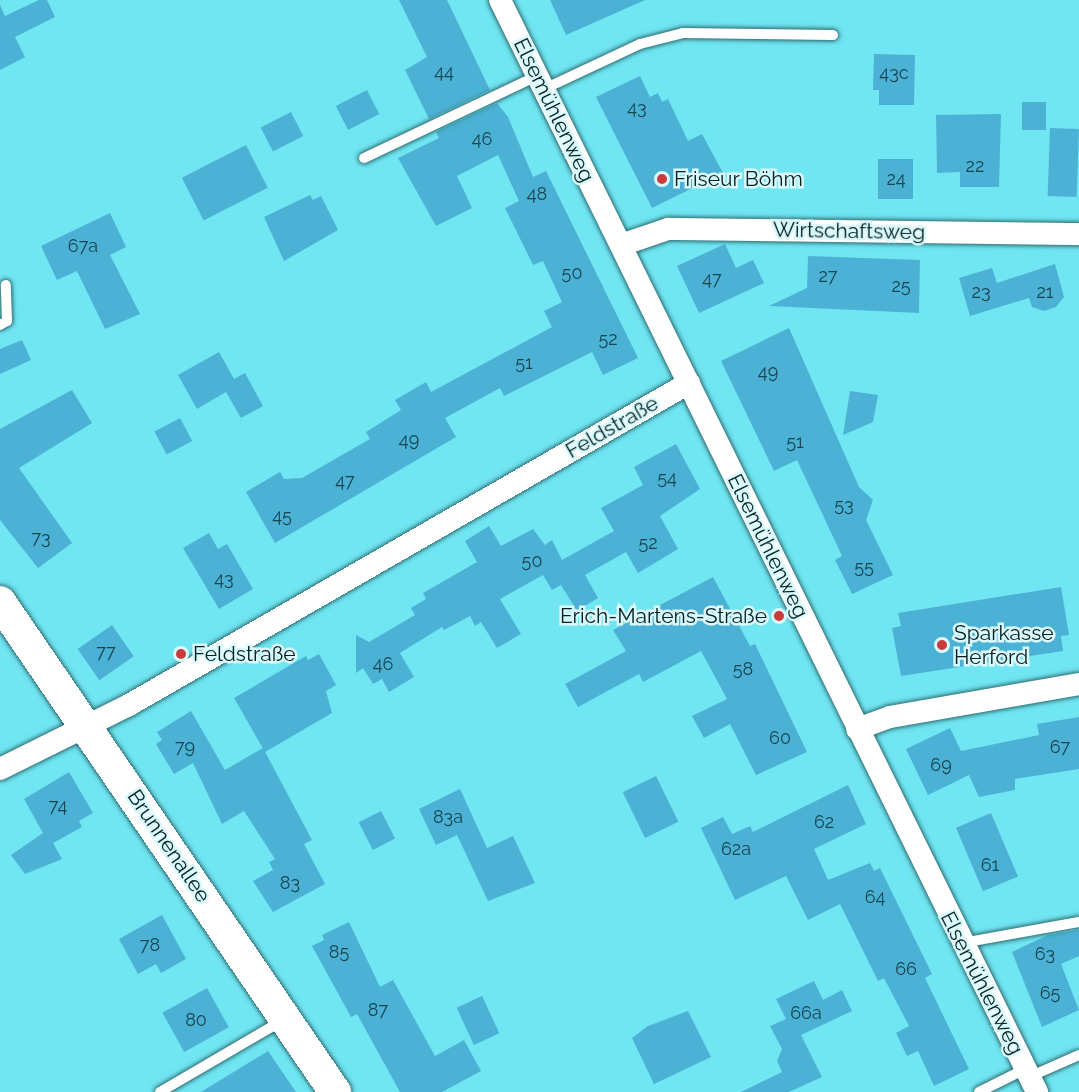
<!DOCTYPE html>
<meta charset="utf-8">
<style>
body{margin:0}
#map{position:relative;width:1079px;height:1092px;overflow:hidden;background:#70e6f2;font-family:Raleway,sans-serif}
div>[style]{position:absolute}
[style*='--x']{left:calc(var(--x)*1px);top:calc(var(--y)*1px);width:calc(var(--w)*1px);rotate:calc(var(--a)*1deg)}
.building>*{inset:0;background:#4bb2d6;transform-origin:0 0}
.roads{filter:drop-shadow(0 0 2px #2d6c72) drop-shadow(0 0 2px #2d6c72)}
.lane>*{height:10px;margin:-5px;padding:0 5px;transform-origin:5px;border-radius:5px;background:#fff}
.street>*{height:22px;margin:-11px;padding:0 11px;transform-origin:11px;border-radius:11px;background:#fff}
.secondary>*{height:32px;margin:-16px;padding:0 16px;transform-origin:16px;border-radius:16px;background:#fff}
.dots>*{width:16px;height:16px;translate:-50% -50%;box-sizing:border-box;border:3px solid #daf9fc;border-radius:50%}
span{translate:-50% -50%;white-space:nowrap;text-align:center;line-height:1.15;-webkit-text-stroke:5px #daf9fc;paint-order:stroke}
.number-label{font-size:18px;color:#174550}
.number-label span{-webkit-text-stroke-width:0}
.street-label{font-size:21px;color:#062123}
.poi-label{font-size:21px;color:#062123}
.left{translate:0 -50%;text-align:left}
.right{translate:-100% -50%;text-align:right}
</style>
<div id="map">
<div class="building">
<div style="clip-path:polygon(39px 0,47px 0,55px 17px,15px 37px,25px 57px,0 70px,0 5px,5px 16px)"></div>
<div style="clip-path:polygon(399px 0,447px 0,490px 90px,429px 119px,405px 70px,427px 57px)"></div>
<div style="clip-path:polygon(550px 0,645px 0,566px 35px)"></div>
<div style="clip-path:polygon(874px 54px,915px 55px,914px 105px,879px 105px,879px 90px,873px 90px)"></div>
<div style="clip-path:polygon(640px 76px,650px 97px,658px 93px,662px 102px,668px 99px,688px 141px,702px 134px,723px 173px,652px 208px,596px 97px)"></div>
<div style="left:367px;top:90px;width:27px;height:35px;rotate:63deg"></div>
<div style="left:1022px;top:102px;width:24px;height:28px"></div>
<div style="clip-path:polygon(497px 103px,508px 117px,533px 177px,546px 171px,638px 358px,603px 375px,592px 352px,504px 396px,500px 388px,445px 418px,456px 437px,275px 543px,246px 492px,280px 472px,284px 479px,302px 478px,370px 439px,366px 432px,401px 410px,395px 400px,426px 382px,431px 392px,552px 327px,544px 311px,562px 302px,543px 261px,533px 265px,505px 208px,519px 201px,498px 155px,457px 176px,472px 208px,436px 226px,398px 158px,439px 138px,436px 132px)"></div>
<div style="left:291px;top:112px;width:27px;height:34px;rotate:63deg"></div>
<div style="clip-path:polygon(1001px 114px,999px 187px,960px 187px,960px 172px,937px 173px,936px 115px)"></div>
<div style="left:1050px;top:128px;width:29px;height:68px;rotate:2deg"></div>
<div style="left:246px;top:145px;width:48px;height:72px;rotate:63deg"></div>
<div style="left:878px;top:159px;width:35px;height:40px"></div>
<div style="clip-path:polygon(310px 195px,313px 200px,321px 196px,338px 230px,284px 261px,264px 217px)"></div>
<div style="clip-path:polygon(110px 213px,126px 247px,110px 255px,140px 314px,105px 329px,77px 271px,57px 280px,41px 246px)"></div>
<div style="clip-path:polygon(725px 244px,736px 268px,753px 260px,764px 283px,699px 313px,677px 266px)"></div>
<div style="clip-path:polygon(808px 256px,920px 260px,919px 313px,769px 306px,807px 288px)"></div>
<div style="clip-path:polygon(1055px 264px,1064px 297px,1056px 307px,1044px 311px,1032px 307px,1029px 298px,970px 316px,959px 278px,992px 268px,997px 283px)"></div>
<div style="clip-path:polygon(789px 328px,859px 487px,873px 500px,866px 520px,893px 575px,852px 594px,835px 560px,842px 556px,797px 460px,774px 471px,721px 361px)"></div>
<div style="clip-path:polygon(22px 340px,31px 360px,0 374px,0 349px)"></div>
<div style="clip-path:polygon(219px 352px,234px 379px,245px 373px,263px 406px,241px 418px,226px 392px,197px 409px,178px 375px)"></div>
<div style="clip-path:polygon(72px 390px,92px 423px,19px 468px,72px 543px,38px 568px,0 520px,0 429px)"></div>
<div style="clip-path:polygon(850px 391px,878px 395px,873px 422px,843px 435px)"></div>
<div style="left:180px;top:418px;width:26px;height:29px;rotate:62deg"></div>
<div style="clip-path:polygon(676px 444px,700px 489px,660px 516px,678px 549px,638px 573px,626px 552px,585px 575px,598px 598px,577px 611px,561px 585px,552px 590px,543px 575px,500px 599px,521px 634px,497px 648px,481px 622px,475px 626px,470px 616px,444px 630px,442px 627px,400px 653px,414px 677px,389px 692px,382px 679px,373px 684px,363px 668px,356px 673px,356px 635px,369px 642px,415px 615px,411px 608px,426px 599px,423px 593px,477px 562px,465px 541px,489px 526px,501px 546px,533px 529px,545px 545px,552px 540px,562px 560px,614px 531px,601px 508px,643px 485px,634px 467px)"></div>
<div style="clip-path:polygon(209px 533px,218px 549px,227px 544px,253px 589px,219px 609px,183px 548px)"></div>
<div style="clip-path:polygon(713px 577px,750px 646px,755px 644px,807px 752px,756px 775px,730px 724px,704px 738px,692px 716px,727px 699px,701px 651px,643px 682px,639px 674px,578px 707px,565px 684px,626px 651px,613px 630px)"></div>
<div style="clip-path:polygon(1061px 587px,1069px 635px,1061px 636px,1063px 651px,901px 676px,892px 628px,901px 626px,898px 613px)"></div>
<div style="left:112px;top:625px;width:38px;height:42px;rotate:55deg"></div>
<div style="clip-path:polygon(319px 654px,336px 685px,326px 691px,332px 713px,265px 752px,234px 698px,306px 656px,308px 660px)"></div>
<div style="clip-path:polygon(191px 711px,225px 770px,263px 748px,312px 840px,304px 844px,325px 884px,273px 912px,253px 881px,273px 870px,269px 862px,275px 859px,244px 811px,222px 824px,193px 763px,174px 774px,156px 744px,162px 740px,157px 732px)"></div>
<div style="clip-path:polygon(1079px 717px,1079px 769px,1015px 779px,1015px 790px,979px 797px,969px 775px,928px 795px,906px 749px,950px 728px,961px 751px,1039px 735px,1037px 724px)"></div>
<div style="clip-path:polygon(69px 772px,93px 813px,79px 821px,82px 827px,53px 843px,62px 859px,25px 874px,11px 855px,43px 833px,24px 799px)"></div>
<div style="left:656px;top:776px;width:51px;height:37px;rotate:64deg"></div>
<div style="clip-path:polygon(848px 785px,866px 824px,814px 849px,828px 880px,870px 863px,874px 871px,880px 868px,932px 974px,925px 978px,969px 1069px,934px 1086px,918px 1051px,907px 1056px,896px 1033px,909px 1026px,884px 978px,878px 981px,840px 904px,808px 920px,786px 876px,735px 900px,701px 828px,723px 817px,732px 834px,750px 826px,753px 832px)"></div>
<div style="clip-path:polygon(460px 789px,487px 848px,513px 836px,535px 883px,488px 901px,457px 835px,436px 845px,419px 809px)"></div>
<div style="left:381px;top:811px;width:31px;height:25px;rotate:63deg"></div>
<div style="left:991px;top:813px;width:69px;height:38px;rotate:67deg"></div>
<div style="clip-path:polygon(162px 915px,186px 959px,161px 973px,156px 964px,138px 974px,119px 939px)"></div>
<div style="clip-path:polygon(349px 922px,380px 987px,393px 980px,435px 1056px,464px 1040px,481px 1071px,442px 1092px,400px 1092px,357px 1014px,351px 1017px,312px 946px,324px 940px,322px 935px)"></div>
<div style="clip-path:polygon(1079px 930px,1079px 956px,1061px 964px,1079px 1010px,1042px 1027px,1012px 952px,1048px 935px)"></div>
<div style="clip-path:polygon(814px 981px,823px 1000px,842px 990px,852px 1011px,801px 1035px,822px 1077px,789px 1092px,741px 1092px,782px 1072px,777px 1061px,782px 1049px,770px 1026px,786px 1019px,776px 999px)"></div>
<div style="left:207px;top:988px;width:45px;height:51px;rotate:61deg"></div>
<div style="left:482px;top:996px;width:41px;height:28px;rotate:65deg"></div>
<div style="clip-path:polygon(688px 1011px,711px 1057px,654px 1084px,632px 1038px,648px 1026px)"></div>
<div style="clip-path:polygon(268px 1051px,296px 1092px,201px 1092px)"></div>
</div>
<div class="roads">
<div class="lane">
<div style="--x:544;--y:89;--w:106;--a:-25.1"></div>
<div style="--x:640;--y:44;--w:44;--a:-14.3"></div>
<div style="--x:683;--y:33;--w:150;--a:0.8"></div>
<div style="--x:364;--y:158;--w:191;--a:-25.4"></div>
<div style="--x:0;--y:325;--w:8;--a:-30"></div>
<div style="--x:7;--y:321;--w:36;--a:-92"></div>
<div style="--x:962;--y:943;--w:119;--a:-10.2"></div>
<div style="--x:1029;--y:1077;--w:55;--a:-23.7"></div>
<div style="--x:160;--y:1092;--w:143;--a:-30.3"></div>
<div style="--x:979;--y:1092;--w:51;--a:-26.6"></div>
</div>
<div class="street">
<div style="--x:500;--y:0;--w:1217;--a:63.81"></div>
<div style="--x:621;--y:245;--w:50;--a:-18.8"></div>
<div style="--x:668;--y:229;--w:411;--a:0.7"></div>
<div style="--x:857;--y:729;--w:35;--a:-20"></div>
<div style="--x:890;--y:717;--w:192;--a:-9.9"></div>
<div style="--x:0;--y:769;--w:144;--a:-26.4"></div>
<div style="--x:129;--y:705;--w:646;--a:-29.9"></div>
</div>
<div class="secondary">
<div style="--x:0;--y:602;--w:594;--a:55.64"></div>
</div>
</div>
<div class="dots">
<div style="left:662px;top:179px;background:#c93a3c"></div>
<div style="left:779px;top:616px;background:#c93a3c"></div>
<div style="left:942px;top:645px;background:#c93a3c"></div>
<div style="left:181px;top:654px;background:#c93a3c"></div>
</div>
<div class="number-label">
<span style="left:444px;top:72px">44</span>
<span style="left:894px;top:73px">43c</span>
<span style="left:637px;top:108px">43</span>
<span style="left:482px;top:139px">46</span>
<span style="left:975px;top:166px">22</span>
<span style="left:896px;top:179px">24</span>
<span style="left:537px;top:194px">48</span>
<span style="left:83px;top:246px">67a</span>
<span style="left:572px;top:273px">50</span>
<span style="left:828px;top:276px">27</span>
<span style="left:712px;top:279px">47</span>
<span style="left:901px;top:286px">25</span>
<span style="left:981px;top:292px">23</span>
<span style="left:1045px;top:292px">21</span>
<span style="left:608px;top:339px">52</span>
<span style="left:524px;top:363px">51</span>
<span style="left:768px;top:372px">49</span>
<span style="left:409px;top:440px">49</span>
<span style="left:795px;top:442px">51</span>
<span style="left:667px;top:478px">54</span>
<span style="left:345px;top:481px">47</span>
<span style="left:844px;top:505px">53</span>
<span style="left:282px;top:516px">45</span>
<span style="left:41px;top:538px">73</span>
<span style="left:648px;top:543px">52</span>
<span style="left:532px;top:561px">50</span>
<span style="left:864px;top:567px">55</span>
<span style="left:224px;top:579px">43</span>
<span style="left:106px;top:652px">77</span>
<span style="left:383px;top:664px">46</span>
<span style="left:743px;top:669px">58</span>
<span style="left:780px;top:738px">60</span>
<span style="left:185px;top:747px">79</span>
<span style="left:1060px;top:747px">67</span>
<span style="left:941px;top:765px">69</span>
<span style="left:58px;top:806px">74</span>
<span style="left:448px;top:817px">83a</span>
<span style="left:824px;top:822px">62</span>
<span style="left:736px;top:849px">62a</span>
<span style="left:990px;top:865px">61</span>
<span style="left:290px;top:883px">83</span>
<span style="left:875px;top:897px">64</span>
<span style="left:150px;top:945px">78</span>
<span style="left:339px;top:952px">85</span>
<span style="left:1045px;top:954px">63</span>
<span style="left:906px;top:969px">66</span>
<span style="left:1050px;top:993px">65</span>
<span style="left:378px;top:1010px">87</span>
<span style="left:806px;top:1013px">66a</span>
<span style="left:196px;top:1020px">80</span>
</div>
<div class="street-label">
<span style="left:554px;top:110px;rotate:64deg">Elsemühlenweg</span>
<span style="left:849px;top:231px;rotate:1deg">Wirtschaftsweg</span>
<span style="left:612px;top:427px;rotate:-30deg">Feldstraße</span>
<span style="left:768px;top:546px;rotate:64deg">Elsemühlenweg</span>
<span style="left:169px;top:846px;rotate:56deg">Brunnenallee</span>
<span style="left:982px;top:983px;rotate:63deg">Elsemühlenweg</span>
</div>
<div class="poi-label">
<span class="left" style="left:674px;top:179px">Friseur Böhm</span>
<span class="right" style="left:767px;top:616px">Erich-Martens-Straße</span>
<span class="left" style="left:954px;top:645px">Sparkasse<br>Herford</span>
<span class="left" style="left:193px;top:654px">Feldstraße</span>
</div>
</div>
